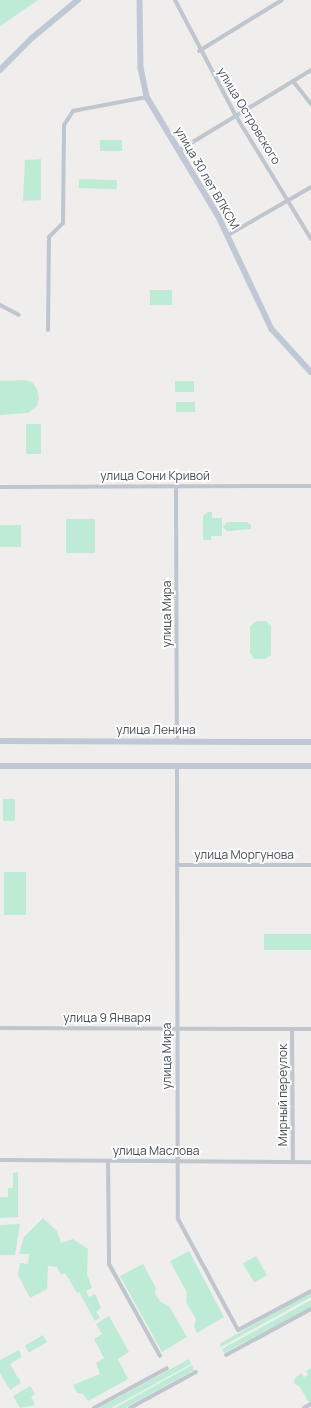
<!DOCTYPE html>
<meta charset="utf-8">
<style>
body{margin:0}
#map{position:relative;width:311px;height:1408px;overflow:hidden;background:#f0eded;font-family:Manrope,sans-serif}
div>[style]{position:absolute}
[style*='--x']{left:calc(var(--x)*1px);top:calc(var(--y)*1px);width:calc(var(--w)*1px);rotate:calc(var(--a)*1deg)}
.green>*{inset:0;background:#beebd5;transform-origin:0 0}
.street>*{height:4px;margin:-2px;padding:0 2px;transform-origin:2px;border-radius:2px;background:#bfc6ce}
.secondary>*{height:5.5px;margin:-2.75px;padding:0 2.75px;transform-origin:2.75px;border-radius:2.75px;background:#c1c8d5}
span{translate:-50% -50%;white-space:nowrap;text-align:center;line-height:1.15;-webkit-text-stroke:3.5px #fff;paint-order:stroke}
.street-label{font-size:12px;color:#474e59}
</style>
<div id="map">
<div class="green">
<div style="clip-path:polygon(0 0,38px 0,0 26px)"></div>
<div style="left:100px;top:140px;width:22px;height:11px"></div>
<div style="clip-path:polygon(41px 159px,41px 200px,23px 201px,25px 160px)"></div>
<div style="left:79px;top:179px;width:38px;height:9px;rotate:2deg"></div>
<div style="left:150px;top:290px;width:22px;height:15px"></div>
<div style="clip-path:polygon(24px 380px,32px 382px,37px 389px,39px 398px,37px 406px,28px 413px,0 415px,0 381px)"></div>
<div style="left:175px;top:381px;width:19px;height:11px"></div>
<div style="left:176px;top:402px;width:19px;height:10px"></div>
<div style="left:26px;top:424px;width:15px;height:30px"></div>
<div style="clip-path:polygon(208px 512px,212px 512px,212px 518px,222px 518px,222px 536px,211px 536px,211px 540px,203px 540px,203px 516px)"></div>
<div style="left:66px;top:519px;width:29px;height:34px"></div>
<div style="clip-path:polygon(227px 522px,247px 522px,251px 525px,251px 529px,227px 531px,223px 527px)"></div>
<div style="left:0;top:525px;width:21px;height:22px"></div>
<div style="clip-path:polygon(257px 621px,266px 621px,271px 626px,271px 655px,265px 659px,254px 659px,250px 653px,250px 626px)"></div>
<div style="left:3px;top:799px;width:12px;height:22px"></div>
<div style="left:4px;top:872px;width:22px;height:43px"></div>
<div style="left:264px;top:934px;width:47px;height:16px"></div>
<div style="clip-path:polygon(18px 1172px,18px 1217px,0 1218px,0 1197px,8px 1197px,8px 1188px,13px 1188px,13px 1173px)"></div>
<div style="clip-path:polygon(43px 1218px,57px 1231px,61px 1243px,73px 1239px,88px 1249px,87px 1274px,92px 1288px,86px 1291px,89px 1297px,95px 1294px,101px 1308px,96px 1312px,100px 1317px,95px 1321px,79px 1292px,77px 1293px,65px 1273px,61px 1275px,57px 1267px,48px 1266px,47px 1289px,30px 1298px,18px 1275px,20px 1263px,28px 1264px,29px 1254px,19px 1254px,24px 1237px)"></div>
<div style="clip-path:polygon(20px 1224px,15px 1255px,0 1255px,0 1225px)"></div>
<div style="clip-path:polygon(189px 1251px,224px 1317px,197px 1333px,194px 1326px,196px 1319px,186px 1302px,187px 1293px,170px 1261px)"></div>
<div style="left:256px;top:1256px;width:22px;height:15px;rotate:60deg"></div>
<div style="clip-path:polygon(143px 1264px,156px 1288px,155px 1294px,161px 1302px,169px 1306px,187px 1337px,162px 1352px,120px 1276px)"></div>
<div style="clip-path:polygon(311px 1292px,311px 1297px,221px 1347px,219px 1344px)"></div>
<div style="clip-path:polygon(311px 1300px,311px 1307px,224px 1353px,222px 1349px)"></div>
<div style="clip-path:polygon(109px 1316px,129px 1352px,118px 1359px,128px 1379px,88px 1401px,83px 1394px,77px 1393px,73px 1385px,100px 1374px,96px 1363px,104px 1358px,94px 1339px,102px 1334px,96px 1324px)"></div>
<div style="left:43px;top:1335px;width:8px;height:21px;rotate:60deg"></div>
<div style="clip-path:polygon(19px 1350px,22px 1357px,10px 1364px,21px 1383px,10px 1390px,0 1373px,0 1360px)"></div>
<div style="clip-path:polygon(189px 1359px,191px 1364px,111px 1408px,99px 1408px)"></div>
<div style="clip-path:polygon(192px 1365px,194px 1370px,125px 1408px,115px 1408px)"></div>
<div style="clip-path:polygon(311px 1368px,311px 1402px,309px 1403px,300px 1387px,294px 1383px,295px 1378px,301px 1373px,304px 1377px,308px 1375px,306px 1371px)"></div>
<div style="clip-path:polygon(30px 1386px,35px 1394px,31px 1397px,35px 1405px,20px 1408px,13px 1396px)"></div>
</div>
<div class="street">
<div style="--x:175;--y:0;--w:131;--a:62.3"></div>
<div style="--x:236;--y:116;--w:144;--a:58.6"></div>
<div style="--x:199;--y:51;--w:97;--a:-31.6"></div>
<div style="--x:293;--y:81;--w:29;--a:52"></div>
<div style="--x:178;--y:151;--w:156;--a:-31.3"></div>
<div style="--x:228;--y:235;--w:96;--a:-30"></div>
<div style="--x:0;--y:305;--w:21;--a:28"></div>
<div style="--x:48;--y:330;--w:93;--a:-89.4"></div>
<div style="--x:49;--y:237;--w:20;--a:-45"></div>
<div style="--x:63;--y:223;--w:98;--a:-89.4"></div>
<div style="--x:64;--y:125;--w:17;--a:-57"></div>
<div style="--x:73;--y:111;--w:75;--a:-10.7"></div>
<div style="--x:176;--y:486;--w:255;--a:89.8"></div>
<div style="--x:0;--y:487;--w:311;--a:-0.2"></div>
<div style="--x:177;--y:766;--w:453;--a:89.9"></div>
<div style="--x:178;--y:1219;--w:126;--a:61.6"></div>
<div style="--x:238;--y:1330;--w:83;--a:-28.1"></div>
<div style="--x:177;--y:865;--w:134;--a:0"></div>
<div style="--x:0;--y:1028;--w:311;--a:0.2"></div>
<div style="--x:292;--y:1029;--w:133;--a:89.6"></div>
<div style="--x:0;--y:1160;--w:311;--a:0.4"></div>
<div style="--x:108;--y:1161;--w:103;--a:89.4"></div>
<div style="--x:109;--y:1264;--w:105;--a:61"></div>
<div style="--x:226;--y:1355;--w:97;--a:-28.4"></div>
<div style="--x:94;--y:1408;--w:83;--a:-28.7"></div>
<div style="--x:130;--y:1408;--w:75;--a:-28.6"></div>
<div style="--x:304;--y:1408;--w:8;--a:-30"></div>
</div>
<div class="secondary">
<div style="--x:140;--y:0;--w:68;--a:89.2"></div>
<div style="--x:141;--y:68;--w:30;--a:78"></div>
<div style="--x:147;--y:97;--w:138;--a:59"></div>
<div style="--x:218;--y:215;--w:126;--a:64.7"></div>
<div style="--x:272;--y:329;--w:58;--a:47.8"></div>
<div style="--x:0;--y:70;--w:45;--a:-45"></div>
<div style="--x:32;--y:38;--w:60;--a:-39.6"></div>
<div style="--x:0;--y:741;--w:311;--a:0.2"></div>
<div style="--x:0;--y:766;--w:311;--a:0"></div>
</div>
<div class="street-label">
<span style="left:249px;top:116px;rotate:59deg">улица Островского</span>
<span style="left:207px;top:178px;rotate:60deg">улица 30 лет ВЛКСМ</span>
<span style="left:155px;top:476px">улица Сони Кривой</span>
<span style="left:167px;top:614px;rotate:-90deg">улица Мира</span>
<span style="left:156px;top:730px">улица Ленина</span>
<span style="left:244px;top:855px">улица Моргунова</span>
<span style="left:107px;top:1018px">улица 9 Января</span>
<span style="left:167px;top:1056px;rotate:-90deg">улица Мира</span>
<span style="left:283px;top:1095px;rotate:-90deg">Мирный переулок</span>
<span style="left:156px;top:1151px">улица Маслова</span>
</div>
</div>
